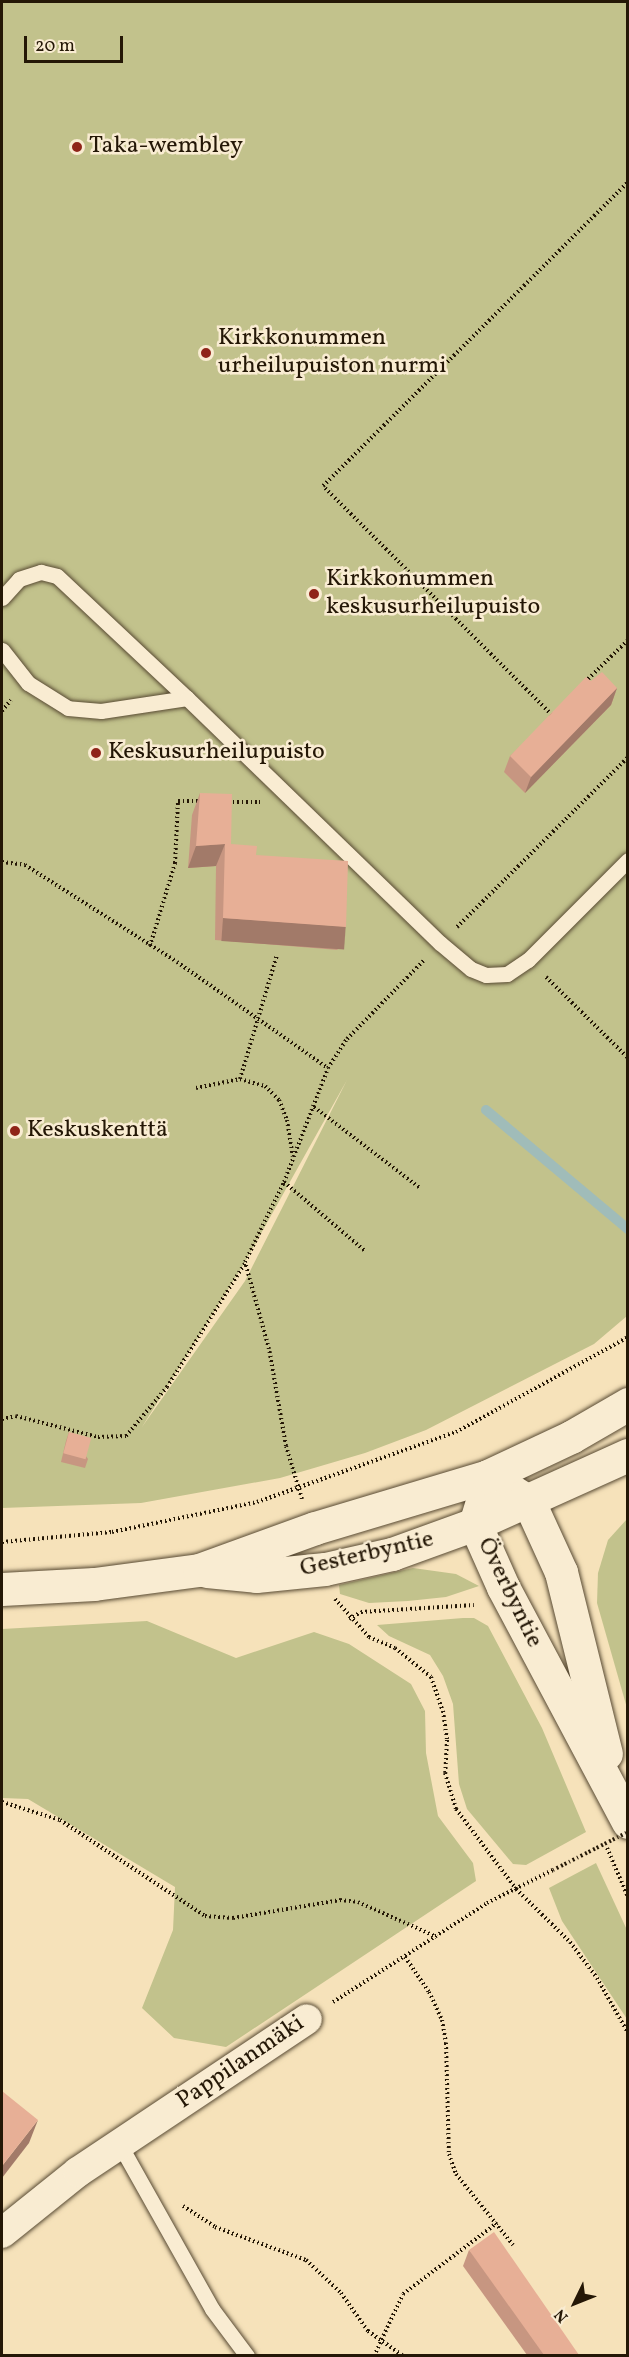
<!DOCTYPE html>
<meta charset="utf-8">
<style>
body{margin:0}
#map{position:relative;width:629px;height:2357px;overflow:hidden;background:#f6e2ba;font-family:Vollkorn,serif}
div>[style]{position:absolute}
[style*='--x']{left:calc(var(--x)*1px);top:calc(var(--y)*1px);width:calc(var(--w)*1px);rotate:calc(var(--a)*1deg)}
.green>*{inset:0;background:#c2c28c}
.stream>*{height:10px;margin:-5px;padding:0 5px;transform-origin:5px;border-radius:5px;background:#a0bcb9}
.path>*{height:4px;margin-top:-2px;transform-origin:0;background:repeating-linear-gradient(90deg,#241706 0 1.5px,transparent 0 4.5px)}
.roads{filter:drop-shadow(0 0 2px #584a33) drop-shadow(0 0 2px #584a33)}
.service>*{height:15px;margin:-7.5px;padding:0 7.5px;transform-origin:7.5px;border-radius:7.5px;background:#f9ecd2}
.minor>*{height:30px;margin:-15px;padding:0 15px;transform-origin:15px;border-radius:15px;background:#f9ecd2}
.tertiary>*{height:33px;margin:-16.5px;padding:0 16.5px;transform-origin:16.5px;border-radius:16.5px;background:#f9ecd2}
.secondary>*{height:33px;margin:-16.5px;padding:0 16.5px;transform-origin:16.5px;border-radius:16.5px;background:#f9ecd2}
.path-bridge>*{height:4px;margin-top:-2px;transform-origin:0;background:repeating-linear-gradient(90deg,#241706 0 1.5px,transparent 0 4.5px)}
.wall>*{inset:0;background:#c79681}
.shaded-wall>*{inset:0;background:#a27a69;transform-origin:0 0}
.building>*{inset:0;background:#e7af96;transform-origin:0 0}
.dots>*{width:16px;height:16px;translate:-50% -50%;box-sizing:border-box;border:3px solid #f9ecd2;border-radius:50%}
span{translate:-50% -50%;white-space:nowrap;text-align:center;line-height:1.15;-webkit-text-stroke:5px #f9ecd2;paint-order:stroke}
.poi-label{font-size:24px;color:#241706}
.left{translate:0 -50%;text-align:left}
.street-label{font-size:24px;color:#241706}
.frame{position:absolute;inset:0;border:3px solid #241706;pointer-events:none}
.north{position:absolute;left:545px;top:2273px;width:60px;height:60px;-webkit-text-stroke:4px #f9ecd2;paint-order:stroke;rotate:227deg;font-size:16px;font-weight:700;line-height:24px;text-align:center;color:#241706}
.north::after{content:'';display:block;margin:auto;width:21px;height:27px;background:#241706;clip-path:polygon(50% 0,100% 100%,50% 72%,0 100%)}
.scale{position:absolute;left:24px;top:36px;width:99px;height:27px;box-sizing:border-box;border:3px solid #241706;border-top:0;padding-left:8px;font-size:18px;line-height:21px;white-space:nowrap;color:#241706;-webkit-text-stroke:4px #f9ecd2;paint-order:stroke}
</style>
<div id="map">
<div class="green">
<div style="clip-path:polygon(evenodd,2px 2px,627px 2px,627px 1316px,594px 1344px,426px 1430px,365px 1453px,280px 1478px,141px 1503px,2px 1508px,2px 2px,347px 1080px,245px 1281px,142px 1427px,245px 1262px,347px 1080px)"></div>
<div style="clip-path:polygon(627px 1519px,627px 1708px,597px 1603px,598px 1573px,608px 1540px)"></div>
<div style="clip-path:polygon(413px 1568px,456px 1574px,479px 1586px,446px 1597px,408px 1601px,369px 1603px,340px 1594px,339px 1585px)"></div>
<div style="clip-path:polygon(463px 1618px,474px 1618px,488px 1626px,542px 1728px,586px 1832px,526px 1865px,513px 1864px,467px 1809px,459px 1784px,453px 1704px,443px 1676px,430px 1655px,389px 1636px,377px 1625px)"></div>
<div style="clip-path:polygon(147px 1621px,236px 1658px,314px 1632px,349px 1644px,411px 1684px,425px 1711px,426px 1753px,438px 1816px,473px 1863px,476px 1881px,226px 2047px,174px 2038px,142px 2008px,173px 1930px,175px 1887px,28px 1799px,2px 1798px,2px 1629px)"></div>
<div style="clip-path:polygon(596px 1863px,627px 1930px,627px 2019px,562px 1921px,549px 1888px)"></div>
</div>
<div class="stream">
<div style="--x:486;--y:1110;--w:185;--a:40"></div>
</div>
<div class="path">
<div style="--x:585;--y:682;--w:60;--a:-44.3"></div>
<div style="--x:2;--y:711;--w:14;--a:-51"></div>
<div style="--x:552;--y:715;--w:324;--a:-135"></div>
<div style="--x:323;--y:486;--w:431;--a:-44.9"></div>
<div style="--x:228;--y:802;--w:32;--a:0"></div>
<div style="--x:2;--y:862;--w:23;--a:7"></div>
<div style="--x:25;--y:865;--w:180;--a:32.5"></div>
<div style="--x:177;--y:962;--w:184;--a:35.1"></div>
<div style="--x:328;--y:1068;--w:35;--a:-57"></div>
<div style="--x:347;--y:1039;--w:110;--a:-45.7"></div>
<div style="--x:457;--y:927;--w:241;--a:-44.8"></div>
<div style="--x:150;--y:946;--w:87;--a:-73.2"></div>
<div style="--x:175;--y:863;--w:62;--a:-87.2"></div>
<div style="--x:178;--y:801;--w:22;--a:0"></div>
<div style="--x:546;--y:977;--w:115;--a:44.6"></div>
<div style="--x:240;--y:1079;--w:26;--a:16"></div>
<div style="--x:265;--y:1086;--w:20;--a:45"></div>
<div style="--x:279;--y:1100;--w:22;--a:68"></div>
<div style="--x:287;--y:1120;--w:37;--a:81"></div>
<div style="--x:196;--y:1088;--w:45;--a:-11.6"></div>
<div style="--x:240;--y:1079;--w:129;--a:-73.4"></div>
<div style="--x:314;--y:1107;--w:133;--a:37.4"></div>
<div style="--x:284;--y:1182;--w:106;--a:40.4"></div>
<div style="--x:2;--y:1419;--w:14;--a:-12"></div>
<div style="--x:16;--y:1416;--w:85;--a:14.4"></div>
<div style="--x:98;--y:1437;--w:28;--a:-2"></div>
<div style="--x:126;--y:1436;--w:64;--a:-50.1"></div>
<div style="--x:167;--y:1387;--w:146;--a:-57.8"></div>
<div style="--x:302;--y:1499;--w:55;--a:-106.8"></div>
<div style="--x:286;--y:1446;--w:98;--a:-99.9"></div>
<div style="--x:269;--y:1349;--w:90;--a:-105.4"></div>
<div style="--x:245;--y:1262;--w:89;--a:-64"></div>
<div style="--x:284;--y:1182;--w:122;--a:-68.9"></div>
<div style="--x:2;--y:1542;--w:110;--a:-5.2"></div>
<div style="--x:112;--y:1532;--w:148;--a:-11.7"></div>
<div style="--x:257;--y:1502;--w:211;--a:-19.4"></div>
<div style="--x:456;--y:1432;--w:196;--a:-28.9"></div>
<div style="--x:335;--y:1599;--w:51;--a:48.2"></div>
<div style="--x:369;--y:1637;--w:28;--a:23"></div>
<div style="--x:395;--y:1648;--w:46;--a:38.9"></div>
<div style="--x:431;--y:1677;--w:36;--a:71"></div>
<div style="--x:443;--y:1711;--w:29;--a:82"></div>
<div style="--x:447;--y:1740;--w:33;--a:93"></div>
<div style="--x:445;--y:1773;--w:38;--a:73"></div>
<div style="--x:456;--y:1809;--w:100;--a:53.1"></div>
<div style="--x:516;--y:1889;--w:76;--a:44.5"></div>
<div style="--x:570;--y:1942;--w:45;--a:53.1"></div>
<div style="--x:597;--y:1978;--w:63;--a:60.6"></div>
<div style="--x:349;--y:1619;--w:14;--a:-30"></div>
<div style="--x:361;--y:1612;--w:113;--a:-3.5"></div>
<div style="--x:2;--y:1802;--w:61;--a:17.2"></div>
<div style="--x:60;--y:1820;--w:174;--a:33.5"></div>
<div style="--x:205;--y:1916;--w:28;--a:4"></div>
<div style="--x:233;--y:1918;--w:109;--a:-9.5"></div>
<div style="--x:340;--y:1900;--w:18;--a:6"></div>
<div style="--x:358;--y:1902;--w:86;--a:23.9"></div>
<div style="--x:607;--y:1848;--w:53;--a:66.8"></div>
<div style="--x:405;--y:1957;--w:42;--a:55.6"></div>
<div style="--x:429;--y:1992;--w:31;--a:65"></div>
<div style="--x:442;--y:2020;--w:23;--a:80"></div>
<div style="--x:446;--y:2043;--w:111;--a:88.5"></div>
<div style="--x:449;--y:2154;--w:21;--a:71"></div>
<div style="--x:456;--y:2174;--w:91;--a:51.2"></div>
<div style="--x:333;--y:2002;--w:183;--a:-32.7"></div>
<div style="--x:487;--y:1903;--w:74;--a:-26.6"></div>
<div style="--x:183;--y:2206;--w:38;--a:33"></div>
<div style="--x:215;--y:2227;--w:97;--a:19.9"></div>
<div style="--x:306;--y:2260;--w:48;--a:43.3"></div>
<div style="--x:341;--y:2293;--w:47;--a:54.6"></div>
<div style="--x:368;--y:2331;--w:43;--a:35.5"></div>
<div style="--x:374;--y:2356;--w:68;--a:-64.9"></div>
<div style="--x:403;--y:2294;--w:118;--a:-37.1"></div>
</div>
<div class="roads">
<div class="service">
<div style="--x:2;--y:598;--w:25;--a:-48"></div>
<div style="--x:19;--y:579;--w:23;--a:-18"></div>
<div style="--x:41;--y:572;--w:16;--a:14"></div>
<div style="--x:57;--y:576;--w:178;--a:43.2"></div>
<div style="--x:187;--y:698;--w:87;--a:171.4"></div>
<div style="--x:101;--y:711;--w:33;--a:-175"></div>
<div style="--x:68;--y:708;--w:47;--a:-148"></div>
<div style="--x:28;--y:683;--w:42;--a:-128.2"></div>
<div style="--x:187;--y:698;--w:352;--a:44.1"></div>
<div style="--x:440;--y:943;--w:40;--a:40"></div>
<div style="--x:471;--y:969;--w:16;--a:22"></div>
<div style="--x:486;--y:975;--w:21;--a:-3"></div>
<div style="--x:507;--y:974;--w:25;--a:-34"></div>
<div style="--x:528;--y:960;--w:141;--a:-45"></div>
<div style="--x:120;--y:2145;--w:188;--a:60.7"></div>
<div style="--x:212;--y:2309;--w:59;--a:53.3"></div>
</div>
<div class="minor">
<div style="--x:2;--y:2233;--w:97;--a:-38.8"></div>
<div style="--x:78;--y:2172;--w:275;--a:-33.7"></div>
</div>
<div class="tertiary">
<div style="--x:488;--y:1476;--w:49;--a:32.4"></div>
<div style="--x:529;--y:1502;--w:77;--a:65.4"></div>
<div style="--x:561;--y:1572;--w:187;--a:76.1"></div>
<div style="--x:483;--y:1498;--w:27;--a:107"></div>
<div style="--x:475;--y:1524;--w:69;--a:66"></div>
<div style="--x:503;--y:1587;--w:266;--a:62"></div>
<div style="--x:207;--y:1571;--w:49;--a:5.8"></div>
<div style="--x:256;--y:1576;--w:69;--a:-5.8"></div>
<div style="--x:325;--y:1569;--w:69;--a:-12.6"></div>
<div style="--x:392;--y:1554;--w:88;--a:-19.9"></div>
<div style="--x:2;--y:1589;--w:92;--a:-3.1"></div>
<div style="--x:94;--y:1584;--w:106;--a:-7.6"></div>
<div style="--x:199;--y:1570;--w:123;--a:-19.9"></div>
<div style="--x:315;--y:1528;--w:181;--a:-16.7"></div>
</div>
<div class="secondary">
<div style="--x:488;--y:1476;--w:92;--a:-25.2"></div>
<div style="--x:571;--y:1437;--w:66;--a:-30.1"></div>
<div style="--x:475;--y:1524;--w:168;--a:-24.3"></div>
</div>
</div>
<div class="path-bridge">
<div style="--x:553;--y:1870;--w:84;--a:-26.9"></div>
</div>
<div class="wall">
<div style="clip-path:polygon(591px 681px,617px 688px,611px 705px,525px 793px,504px 772px,510px 756px)"></div>
<div style="clip-path:polygon(200px 793px,231px 844px,256px 855px,338px 950px,215px 940px,216px 866px,188px 868px,192px 815px)"></div>
<div style="clip-path:polygon(69px 1432px,88px 1459px,85px 1468px,61px 1462px,66px 1441px)"></div>
<div style="clip-path:polygon(469px 2250px,579px 2355px,527px 2355px,463px 2266px)"></div>
</div>
<div class="shaded-wall">
<div style="clip-path:polygon(617px 688px,611px 705px,525px 793px,531px 777px)"></div>
<div style="clip-path:polygon(225px 844px,216px 866px,188px 868px,196px 846px)"></div>
<div style="left:223px;top:918px;width:123px;height:23px;rotate:4deg"></div>
<div style="clip-path:polygon(38px 2120px,29px 2143px,2px 2178px,2px 2166px)"></div>
</div>
<div class="building">
<div style="clip-path:polygon(602px 672px,617px 688px,531px 777px,510px 756px,586px 677px,591px 681px)"></div>
<div style="clip-path:polygon(200px 793px,232px 794px,231px 844px,257px 846px,256px 855px,348px 861px,346px 927px,223px 918px,225px 844px,196px 846px)"></div>
<div style="left:69px;top:1432px;width:23px;height:22px;rotate:15deg"></div>
<div style="clip-path:polygon(2px 2091px,38px 2120px,2px 2166px)"></div>
<div style="clip-path:polygon(494px 2232px,579px 2355px,544px 2355px,469px 2250px)"></div>
</div>
<div class="dots">
<div style="left:77px;top:147px;background:#8f2418"></div>
<div style="left:206px;top:353px;background:#8f2418"></div>
<div style="left:314px;top:594px;background:#8f2418"></div>
<div style="left:96px;top:753px;background:#8f2418"></div>
<div style="left:15px;top:1131px;background:#8f2418"></div>
</div>
<div class="poi-label">
<span class="left" style="left:89px;top:147px">Taka-wembley</span>
<span class="left" style="left:218px;top:353px">Kirkkonummen<br>urheilupuiston nurmi</span>
<span class="left" style="left:326px;top:594px">Kirkkonummen<br>keskusurheilupuisto</span>
<span class="left" style="left:108px;top:753px">Keskusurheilupuisto</span>
<span class="left" style="left:27px;top:1131px">Keskuskenttä</span>
</div>
<div class="street-label">
<span style="left:367px;top:1555px;rotate:-13deg">Gesterbyntie</span>
<span style="left:509px;top:1593px;rotate:64deg">Överbyntie</span>
<span style="left:241px;top:2063px;rotate:-34deg">Pappilanmäki</span>
</div>
<div class="frame"></div>
<div class="north">N</div>
<div class="scale">20 m</div>
</div>
